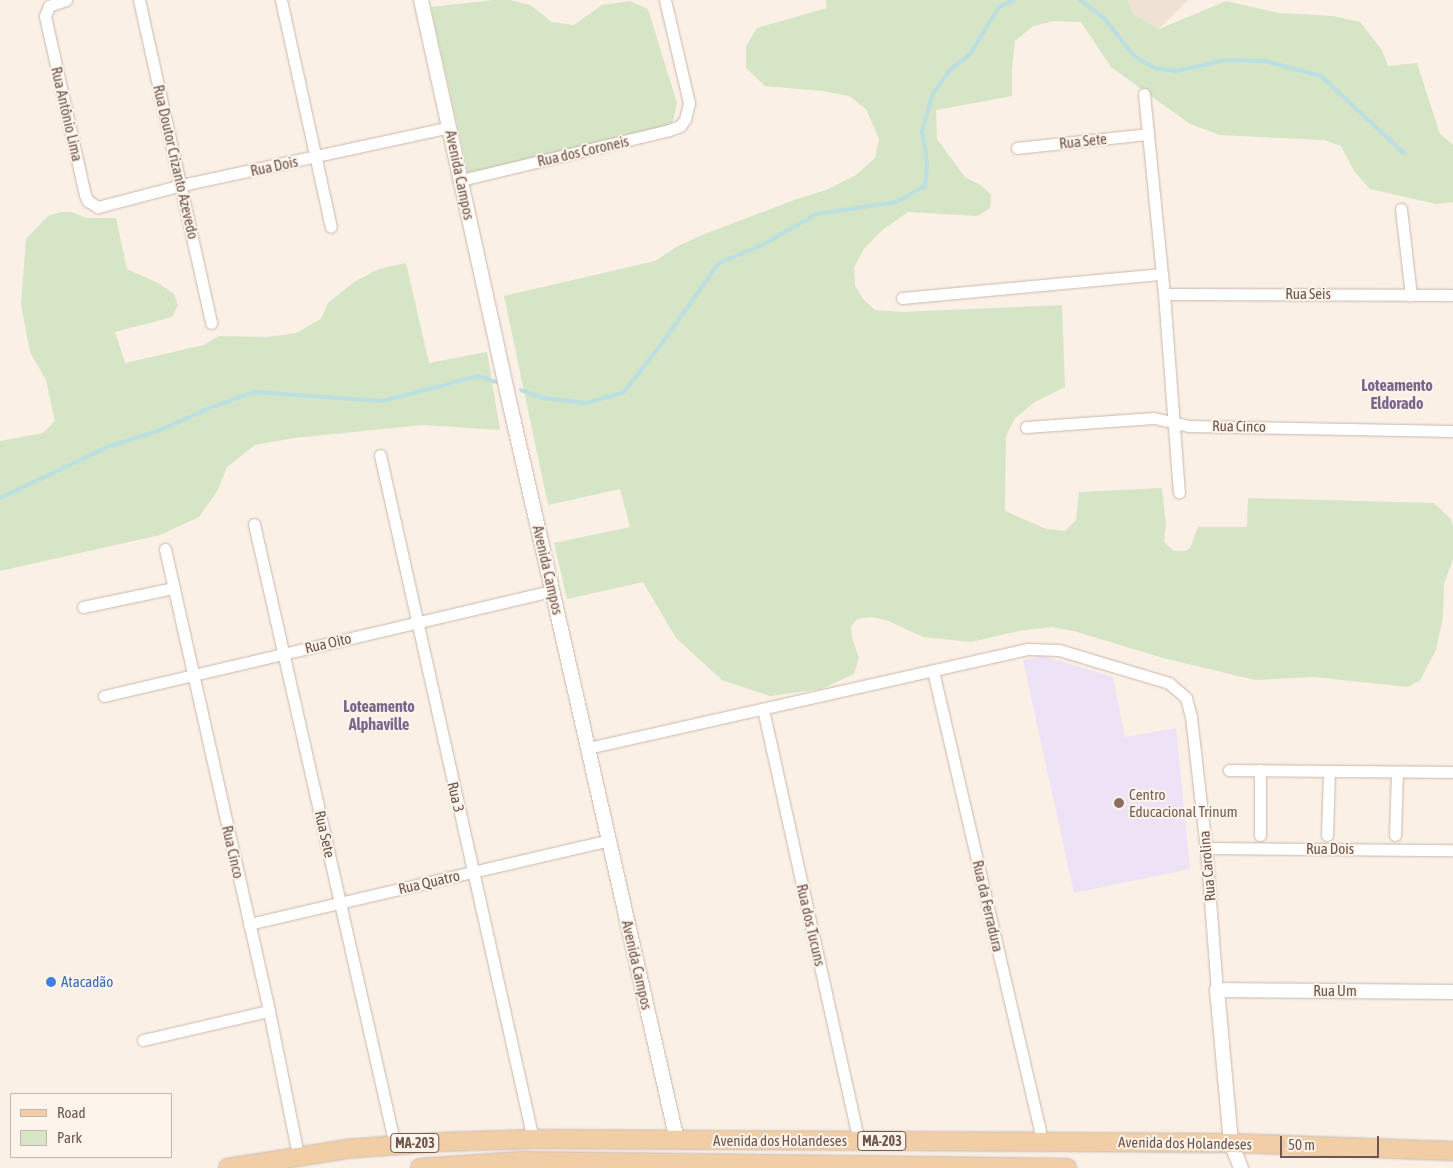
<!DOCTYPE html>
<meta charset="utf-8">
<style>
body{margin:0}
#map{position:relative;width:1453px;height:1168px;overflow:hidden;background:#faf0e5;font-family:"Asap Condensed",sans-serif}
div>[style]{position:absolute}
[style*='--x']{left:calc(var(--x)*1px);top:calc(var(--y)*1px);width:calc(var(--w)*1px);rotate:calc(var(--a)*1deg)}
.residential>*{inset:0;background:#f0e1d5}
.education>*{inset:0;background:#ede2f6}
.green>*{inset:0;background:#d5e5c5}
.stream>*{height:4px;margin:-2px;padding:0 2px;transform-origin:2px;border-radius:2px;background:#bcdfe1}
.roads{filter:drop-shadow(0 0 1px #cab7ad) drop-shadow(0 0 1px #cab7ad)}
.minor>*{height:11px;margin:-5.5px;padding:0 5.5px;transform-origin:5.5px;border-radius:5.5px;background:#fff}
.tertiary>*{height:14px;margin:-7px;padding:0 7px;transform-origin:7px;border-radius:7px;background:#fff}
.primary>*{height:18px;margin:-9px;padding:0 9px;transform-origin:9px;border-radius:9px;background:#f1cea5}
.dots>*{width:14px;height:14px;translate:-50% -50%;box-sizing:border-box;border:2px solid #fdf4eb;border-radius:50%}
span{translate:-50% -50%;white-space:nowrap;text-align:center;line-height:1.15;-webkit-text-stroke:4px #fdf4eb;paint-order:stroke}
.shield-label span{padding:1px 4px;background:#fdf4eb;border:1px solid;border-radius:4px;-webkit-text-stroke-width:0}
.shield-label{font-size:14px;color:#70574d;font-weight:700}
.street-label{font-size:15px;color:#70574d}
.education-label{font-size:15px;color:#785e54}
.left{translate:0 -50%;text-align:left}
.shop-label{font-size:15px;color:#366cbe}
.neighbourhood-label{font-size:16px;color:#7b668c;font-weight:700}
.legend{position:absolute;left:10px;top:1093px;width:162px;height:65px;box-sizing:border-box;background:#fdf4eb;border:1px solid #c5b5ac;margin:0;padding:6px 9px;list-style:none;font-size:15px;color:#70574d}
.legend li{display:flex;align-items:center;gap:10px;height:25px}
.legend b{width:25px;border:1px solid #c5b5ac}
.scale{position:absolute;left:1280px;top:1136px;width:99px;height:22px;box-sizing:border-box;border:2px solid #70574d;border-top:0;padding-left:6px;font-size:15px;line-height:18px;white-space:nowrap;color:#70574d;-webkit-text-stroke:4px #fdf4eb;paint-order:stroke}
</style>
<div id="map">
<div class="residential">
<div style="clip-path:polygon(1127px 0,1188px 0,1159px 29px,1133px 14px)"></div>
</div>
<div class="education">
<div style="clip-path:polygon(1043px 656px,1113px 677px,1125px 737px,1176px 728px,1190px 869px,1074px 893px,1023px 660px)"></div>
</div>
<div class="green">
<div style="clip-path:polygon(493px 0,510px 0,530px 5px,552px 22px,574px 25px,602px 5px,630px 1px,648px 9px,677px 103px,673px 121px,669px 127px,468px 173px,431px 7px)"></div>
<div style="clip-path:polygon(826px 0,1127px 0,1133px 14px,1159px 29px,1226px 1px,1278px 13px,1333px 16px,1360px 22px,1382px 50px,1388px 66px,1417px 63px,1440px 134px,1453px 145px,1453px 202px,1436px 204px,1370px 189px,1354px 171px,1341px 146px,1324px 140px,1220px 135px,1190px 124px,1111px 67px,1081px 22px,1054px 21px,1033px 26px,1015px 41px,1012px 70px,1012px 96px,936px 110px,937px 139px,965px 177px,982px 186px,991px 195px,990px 208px,978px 216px,908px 212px,881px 231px,863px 250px,854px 268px,855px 286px,864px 300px,875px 310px,901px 312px,1062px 305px,1065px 387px,1035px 402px,1015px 418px,1006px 436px,1005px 511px,1046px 529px,1065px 531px,1076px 520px,1079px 492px,1162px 488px,1166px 524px,1164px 542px,1174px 551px,1185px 551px,1190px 548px,1198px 527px,1247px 527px,1248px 498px,1434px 503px,1451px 519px,1453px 527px,1453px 559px,1444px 584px,1443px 617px,1436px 650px,1420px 680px,1408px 687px,1314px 677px,1255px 680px,1163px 658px,1074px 631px,1051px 627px,1019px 631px,971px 642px,923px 637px,886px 620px,870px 617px,857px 619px,851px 626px,852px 638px,859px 658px,854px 674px,821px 689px,770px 696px,722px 680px,676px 638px,643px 582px,567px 599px,554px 543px,630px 527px,620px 489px,548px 505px,504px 296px,655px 261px,678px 246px,707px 233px,797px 199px,826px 190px,856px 175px,875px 158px,879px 139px,866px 109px,849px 96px,822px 91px,765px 86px,746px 68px,746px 46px,757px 28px,827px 8px)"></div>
<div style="clip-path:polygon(61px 212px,72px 212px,86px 218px,116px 218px,127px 269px,158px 283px,174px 294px,178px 305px,172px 317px,115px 332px,125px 363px,204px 345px,219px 336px,268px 337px,296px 333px,321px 319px,328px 303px,354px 282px,379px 269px,406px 263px,429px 363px,487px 352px,500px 430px,423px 425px,294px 438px,255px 445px,227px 467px,218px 490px,199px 517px,160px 535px,0 571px,0 441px,43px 433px,55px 421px,46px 380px,30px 352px,21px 305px,26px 239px,48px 216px)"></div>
</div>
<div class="stream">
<div style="--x:1080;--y:0;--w:30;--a:37"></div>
<div style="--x:1104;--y:18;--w:48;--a:51.7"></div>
<div style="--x:1134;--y:56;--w:24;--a:30"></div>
<div style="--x:1155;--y:68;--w:21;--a:8"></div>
<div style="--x:1176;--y:71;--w:52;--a:-12.2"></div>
<div style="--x:1227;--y:60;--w:38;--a:2"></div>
<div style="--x:1265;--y:61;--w:58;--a:15"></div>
<div style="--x:1321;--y:76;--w:113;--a:42.9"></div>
<div style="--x:521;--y:390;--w:23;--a:20"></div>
<div style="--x:543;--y:398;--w:43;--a:6.6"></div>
<div style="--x:586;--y:403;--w:40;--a:-16"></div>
<div style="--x:624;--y:392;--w:58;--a:-52"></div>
<div style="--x:660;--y:346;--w:102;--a:-54.6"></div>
<div style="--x:719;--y:263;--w:47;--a:-22.7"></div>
<div style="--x:762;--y:245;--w:63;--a:-29.4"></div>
<div style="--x:817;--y:214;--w:80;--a:-8.6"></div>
<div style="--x:896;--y:202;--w:33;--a:-29"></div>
<div style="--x:925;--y:186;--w:24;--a:-85"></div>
<div style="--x:927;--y:162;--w:31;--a:-99"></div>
<div style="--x:922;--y:131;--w:37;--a:-74"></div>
<div style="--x:932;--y:95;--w:31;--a:-54"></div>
<div style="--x:950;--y:70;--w:26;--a:-39"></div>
<div style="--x:970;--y:54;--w:55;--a:-58.3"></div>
<div style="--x:999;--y:7;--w:17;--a:-25"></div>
<div style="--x:0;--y:498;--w:119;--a:-25.3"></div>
<div style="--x:108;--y:447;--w:58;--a:-18.1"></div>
<div style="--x:163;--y:429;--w:48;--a:-24.4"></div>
<div style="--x:207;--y:409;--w:50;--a:-19.9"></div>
<div style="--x:254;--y:392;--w:128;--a:4"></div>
<div style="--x:382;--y:401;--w:100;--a:-14.5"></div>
<div style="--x:479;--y:376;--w:18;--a:19"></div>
</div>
<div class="roads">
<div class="minor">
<div style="--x:66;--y:0;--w:18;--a:161"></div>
<div style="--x:49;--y:6;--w:11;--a:112"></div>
<div style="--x:45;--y:16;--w:183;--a:77.4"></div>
<div style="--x:85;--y:195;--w:7;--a:63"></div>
<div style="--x:88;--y:201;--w:12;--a:31"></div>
<div style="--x:98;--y:207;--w:87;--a:-14.7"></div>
<div style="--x:182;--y:185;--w:274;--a:-12.2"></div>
<div style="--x:139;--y:0;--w:331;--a:77.4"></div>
<div style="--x:281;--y:0;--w:232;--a:77.6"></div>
<div style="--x:1144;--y:94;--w:201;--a:84.3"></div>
<div style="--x:1164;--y:294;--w:199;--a:85.7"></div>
<div style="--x:1017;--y:148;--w:132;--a:-6.1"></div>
<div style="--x:461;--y:180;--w:214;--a:-13.5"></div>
<div style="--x:669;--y:130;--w:12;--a:-20"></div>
<div style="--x:680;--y:126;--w:9;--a:-54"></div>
<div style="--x:685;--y:119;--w:16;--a:-76"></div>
<div style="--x:689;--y:103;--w:106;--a:-103.1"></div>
<div style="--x:1401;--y:209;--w:87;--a:83.4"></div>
<div style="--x:1164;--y:294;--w:289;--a:0.2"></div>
<div style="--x:902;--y:298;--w:261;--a:-5.3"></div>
<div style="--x:1026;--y:427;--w:128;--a:-4"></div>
<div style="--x:1154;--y:418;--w:36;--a:13"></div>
<div style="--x:1189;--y:426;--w:264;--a:1.1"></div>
<div style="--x:380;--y:455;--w:701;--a:77.39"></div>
<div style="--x:254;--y:524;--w:637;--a:77.21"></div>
<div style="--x:165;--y:549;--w:474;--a:77.3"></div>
<div style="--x:269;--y:1011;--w:147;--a:78.6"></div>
<div style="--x:83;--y:607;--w:93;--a:-11.8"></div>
<div style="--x:933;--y:671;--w:466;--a:76.9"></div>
<div style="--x:1039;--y:1125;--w:17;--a:83"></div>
<div style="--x:104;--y:696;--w:460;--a:-13.2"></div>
<div style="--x:763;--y:709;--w:443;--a:77.5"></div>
<div style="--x:588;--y:748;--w:451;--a:-12.7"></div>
<div style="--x:1028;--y:649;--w:31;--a:2"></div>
<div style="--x:1059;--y:650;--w:115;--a:16.7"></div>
<div style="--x:1169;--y:683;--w:23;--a:41"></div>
<div style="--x:1186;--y:698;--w:20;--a:75"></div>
<div style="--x:1191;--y:717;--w:132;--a:83.5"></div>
<div style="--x:1206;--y:848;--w:142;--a:85.6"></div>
<div style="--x:1229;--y:770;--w:224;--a:0.5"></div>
<div style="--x:1260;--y:835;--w:65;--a:-90"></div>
<div style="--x:1327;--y:835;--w:64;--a:-88.2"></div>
<div style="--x:1395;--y:835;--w:63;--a:-88.2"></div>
<div style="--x:1206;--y:848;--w:247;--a:0.5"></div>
<div style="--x:249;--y:924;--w:370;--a:-13.1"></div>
<div style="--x:143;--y:1040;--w:129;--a:-13"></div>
</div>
<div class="tertiary">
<div style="--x:421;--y:0;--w:419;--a:77.6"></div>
<div style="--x:511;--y:409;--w:750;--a:77.21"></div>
<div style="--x:1241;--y:1168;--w:27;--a:-112"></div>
<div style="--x:1231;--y:1143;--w:154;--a:-95.2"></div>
<div style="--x:1217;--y:990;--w:236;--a:0.5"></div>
</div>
<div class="primary">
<div style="--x:228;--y:1168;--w:120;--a:-9.1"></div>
<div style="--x:346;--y:1149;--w:94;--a:-4.3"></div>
<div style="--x:440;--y:1142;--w:93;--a:-1.8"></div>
<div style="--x:533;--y:1139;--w:698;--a:0.33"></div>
<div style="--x:1231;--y:1143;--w:222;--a:2.1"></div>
<div style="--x:420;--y:1168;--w:101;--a:-4"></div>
<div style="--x:521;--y:1161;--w:546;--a:0.73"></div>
</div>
</div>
<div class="dots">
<div style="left:1119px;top:803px;background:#8d6e63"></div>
<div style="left:51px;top:982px;background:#3f7fe0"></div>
</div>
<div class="shield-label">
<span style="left:882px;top:1141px">MA-203</span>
<span style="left:415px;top:1143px">MA-203</span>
</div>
<div class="street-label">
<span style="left:67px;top:114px;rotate:77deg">Rua Antônio Lima</span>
<span style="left:1083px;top:141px;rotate:-6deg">Rua Sete</span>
<span style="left:583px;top:151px;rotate:-13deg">Rua dos Coroneis</span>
<span style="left:176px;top:162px;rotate:77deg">Rua Doutor Crizanto Azevedo</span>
<span style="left:274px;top:166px;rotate:-12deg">Rua Dois</span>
<span style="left:460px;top:175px;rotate:78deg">Avenida Campos</span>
<span style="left:1308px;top:294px">Rua Seis</span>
<span style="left:1239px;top:426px;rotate:1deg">Rua Cinco</span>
<span style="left:548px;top:570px;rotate:77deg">Avenida Campos</span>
<span style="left:328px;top:643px;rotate:-13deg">Rua Oito</span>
<span style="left:456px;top:797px;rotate:77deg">Rua 3</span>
<span style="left:325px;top:834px;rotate:77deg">Rua Sete</span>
<span style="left:1330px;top:849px">Rua Dois</span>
<span style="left:233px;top:852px;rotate:77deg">Rua Cinco</span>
<span style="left:1207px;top:866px;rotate:-95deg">Rua Carolina</span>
<span style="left:429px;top:882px;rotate:-13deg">Rua Quatro</span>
<span style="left:988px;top:906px;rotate:77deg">Rua da Ferradura</span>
<span style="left:811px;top:925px;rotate:77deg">Rua dos Tucuns</span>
<span style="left:637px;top:965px;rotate:77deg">Avenida Campos</span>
<span style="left:1335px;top:991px">Rua Um</span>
<span style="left:780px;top:1141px">Avenida dos Holandeses</span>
<span style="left:1185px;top:1143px;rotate:1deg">Avenida dos Holandeses</span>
</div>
<div class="education-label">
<span class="left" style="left:1129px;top:803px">Centro<br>Educacional Trinum</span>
</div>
<div class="shop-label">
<span class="left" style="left:61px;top:982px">Atacadão</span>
</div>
<div class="neighbourhood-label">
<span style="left:1397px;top:394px">Loteamento<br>Eldorado</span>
<span style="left:379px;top:715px">Loteamento<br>Alphaville</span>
</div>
<ul class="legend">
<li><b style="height:6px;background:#f1cea5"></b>Road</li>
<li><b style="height:14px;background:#d5e5c5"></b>Park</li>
</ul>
<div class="scale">50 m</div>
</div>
